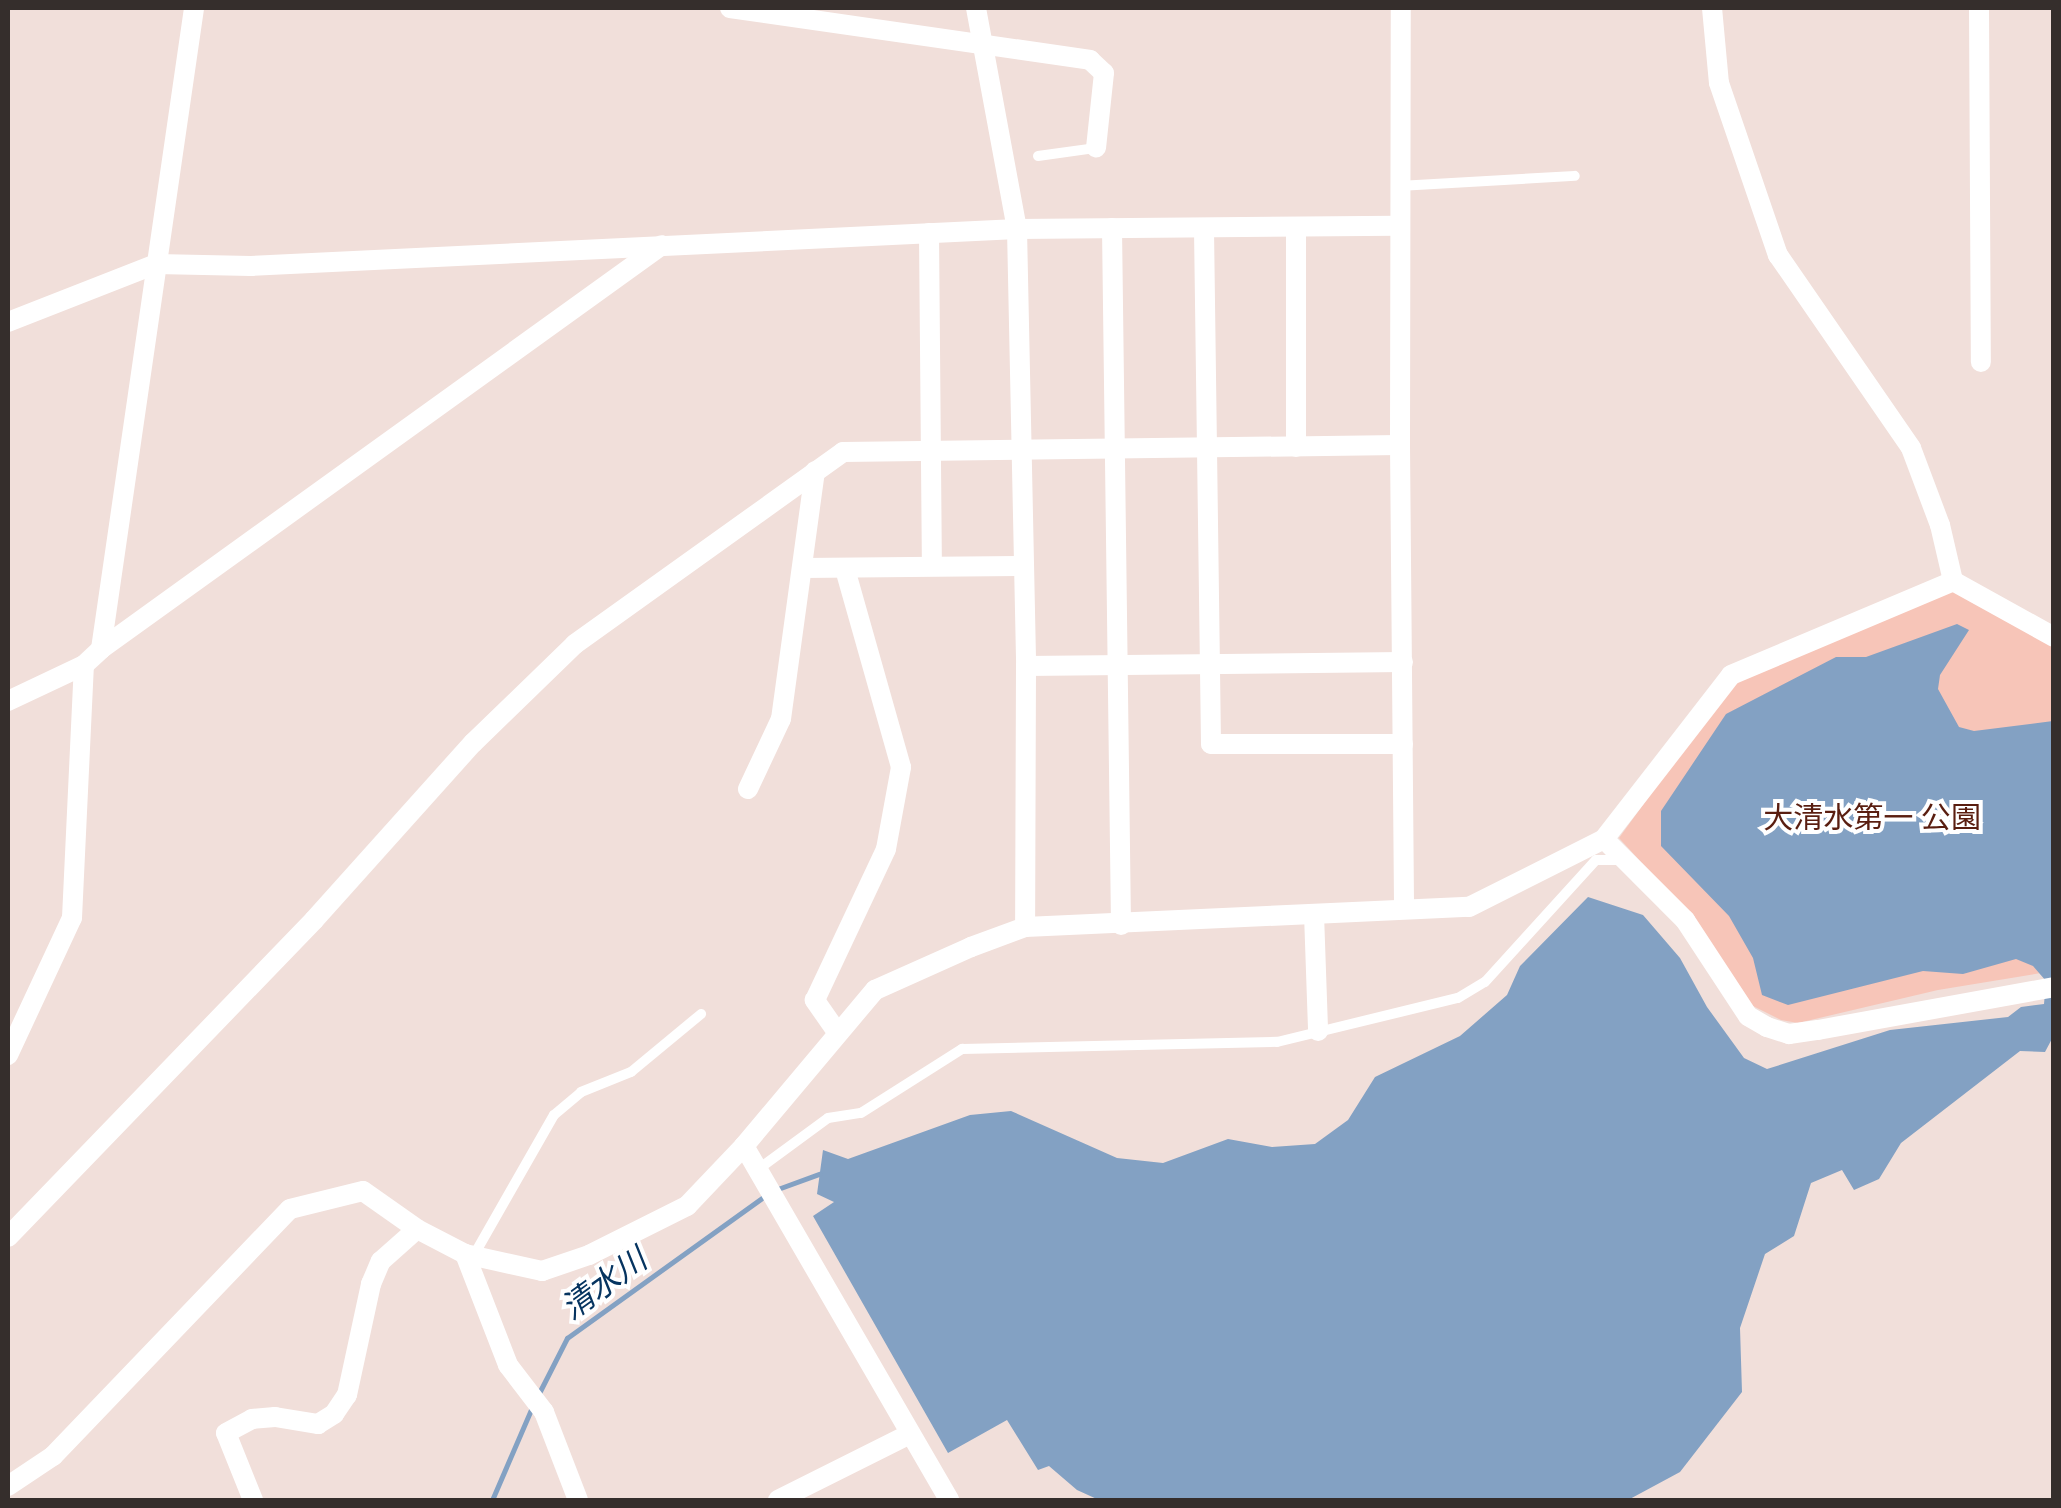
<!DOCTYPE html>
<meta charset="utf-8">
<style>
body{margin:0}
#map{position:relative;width:2061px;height:1508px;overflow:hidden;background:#f1dfda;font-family:Roboto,"Noto Sans JP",sans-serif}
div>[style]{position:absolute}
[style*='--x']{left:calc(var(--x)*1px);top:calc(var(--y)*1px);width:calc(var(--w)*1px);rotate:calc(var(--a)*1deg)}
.green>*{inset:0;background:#f7c5b8}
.water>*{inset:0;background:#83a1c3}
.stream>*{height:5px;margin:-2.5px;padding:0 2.5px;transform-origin:2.5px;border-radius:2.5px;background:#83a1c3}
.service>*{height:10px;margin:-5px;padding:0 5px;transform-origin:5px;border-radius:5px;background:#fff}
.minor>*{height:20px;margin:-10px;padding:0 10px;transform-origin:10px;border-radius:10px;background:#fff}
span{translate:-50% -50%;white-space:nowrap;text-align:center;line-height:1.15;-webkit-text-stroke:8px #fff;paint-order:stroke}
.park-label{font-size:30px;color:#5a1e10}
.water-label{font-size:32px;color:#063460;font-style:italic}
.frame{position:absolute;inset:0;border:10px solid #352e2c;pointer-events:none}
</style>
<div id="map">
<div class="green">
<div style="clip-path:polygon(1953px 590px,2053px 646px,2053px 971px,1938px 990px,1798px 1023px,1781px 1020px,1751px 1005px,1697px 923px,1619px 838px,1735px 678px)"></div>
</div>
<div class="water">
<div style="clip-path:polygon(1957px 624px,1969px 630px,1940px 675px,1938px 689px,1959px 727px,1974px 731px,2053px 721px,2054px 1035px,2045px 1052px,2020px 1051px,1901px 1143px,1879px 1179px,1854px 1190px,1842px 1170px,1811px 1183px,1794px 1236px,1765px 1254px,1740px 1328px,1742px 1392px,1680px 1472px,1628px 1500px,1099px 1500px,1077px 1490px,1049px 1466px,1038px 1470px,1007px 1420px,948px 1453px,813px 1216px,834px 1202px,817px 1194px,823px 1150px,848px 1159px,970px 1115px,1011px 1111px,1117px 1158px,1163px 1163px,1228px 1139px,1272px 1147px,1315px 1144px,1348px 1120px,1375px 1077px,1460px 1036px,1507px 995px,1520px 966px,1588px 897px,1643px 915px,1680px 958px,1707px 1007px,1744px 1058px,1767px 1069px,1890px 1030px,2008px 1017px,2021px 1007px,2044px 1004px,2046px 981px,2033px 966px,2016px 959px,1963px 974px,1923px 971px,1788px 1005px,1762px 995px,1753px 958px,1729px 916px,1661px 846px,1661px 811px,1726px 714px,1836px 657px,1866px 657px)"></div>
</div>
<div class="stream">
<div style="--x:775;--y:1190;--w:47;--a:-20"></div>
<div style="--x:538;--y:1395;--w:64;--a:-63"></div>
<div style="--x:567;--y:1338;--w:245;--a:-35.7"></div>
<div style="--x:492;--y:1500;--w:103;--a:-66.7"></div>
</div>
<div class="service">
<div style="--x:1038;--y:156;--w:59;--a:-7.9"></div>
<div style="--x:1399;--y:186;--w:176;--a:-3.3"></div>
<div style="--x:760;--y:1168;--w:84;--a:-36.3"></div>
<div style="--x:828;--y:1118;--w:33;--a:-9"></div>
<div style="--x:861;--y:1113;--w:120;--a:-32.4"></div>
<div style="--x:962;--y:1049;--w:315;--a:-1.3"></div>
<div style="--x:1277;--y:1042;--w:186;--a:-13.7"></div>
<div style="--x:1458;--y:998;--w:31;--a:-31"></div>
<div style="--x:1485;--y:982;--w:165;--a:-47.7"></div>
<div style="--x:1596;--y:860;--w:23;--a:0"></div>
<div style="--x:474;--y:1255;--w:161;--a:-60.3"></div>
<div style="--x:554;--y:1115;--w:35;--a:-40"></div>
<div style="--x:581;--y:1092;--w:54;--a:-21.8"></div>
<div style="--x:631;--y:1072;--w:91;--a:-39.6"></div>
</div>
<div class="minor">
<div style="--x:730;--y:8;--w:364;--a:8.2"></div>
<div style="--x:1090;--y:60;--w:19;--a:43"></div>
<div style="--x:1104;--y:73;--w:75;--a:96.1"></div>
<div style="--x:976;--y:8;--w:225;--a:79.5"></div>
<div style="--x:1017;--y:229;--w:437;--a:88.8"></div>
<div style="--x:1026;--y:666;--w:261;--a:90.2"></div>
<div style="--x:1712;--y:8;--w:75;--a:84.7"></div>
<div style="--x:1719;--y:83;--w:182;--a:71.1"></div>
<div style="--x:1778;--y:255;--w:234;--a:55.4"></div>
<div style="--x:1911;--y:448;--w:82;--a:69.4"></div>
<div style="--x:1940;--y:525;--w:57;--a:76.9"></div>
<div style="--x:1979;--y:8;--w:354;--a:89.7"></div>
<div style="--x:1112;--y:228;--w:697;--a:89.26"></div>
<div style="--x:1204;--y:229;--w:515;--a:89.22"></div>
<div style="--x:1211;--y:744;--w:192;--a:0"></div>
<div style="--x:929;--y:233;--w:333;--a:89.5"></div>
<div style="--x:8;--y:322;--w:159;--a:-21.4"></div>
<div style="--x:156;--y:264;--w:95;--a:1.2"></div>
<div style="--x:251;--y:266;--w:767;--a:-2.77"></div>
<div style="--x:1017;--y:229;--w:380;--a:-0.5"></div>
<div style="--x:1400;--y:445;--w:464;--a:89.5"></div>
<div style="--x:1296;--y:447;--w:219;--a:-90"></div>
<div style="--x:803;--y:568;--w:220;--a:-0.5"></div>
<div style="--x:101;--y:649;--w:648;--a:-81.74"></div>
<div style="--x:1026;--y:666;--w:377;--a:-0.6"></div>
<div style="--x:8;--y:701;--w:84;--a:-25.3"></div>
<div style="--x:84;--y:665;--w:23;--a:-43"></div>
<div style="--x:101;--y:649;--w:691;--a:-35.76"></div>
<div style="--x:748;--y:789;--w:77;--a:-64.8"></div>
<div style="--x:781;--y:719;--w:250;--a:-82.2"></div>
<div style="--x:1604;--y:839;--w:115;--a:45"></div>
<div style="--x:1685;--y:920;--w:115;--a:56.7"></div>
<div style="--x:1748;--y:1016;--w:22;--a:30"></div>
<div style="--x:1767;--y:1027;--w:23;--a:18"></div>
<div style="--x:1789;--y:1034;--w:29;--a:-8"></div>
<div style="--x:1818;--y:1030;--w:240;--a:-10.3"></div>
<div style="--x:1314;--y:914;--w:117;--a:88"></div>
<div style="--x:837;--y:1032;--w:39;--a:-125"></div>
<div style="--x:815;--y:1000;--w:167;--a:-64.8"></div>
<div style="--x:886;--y:849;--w:83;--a:-79.6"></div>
<div style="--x:901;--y:767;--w:206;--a:-105.8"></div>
<div style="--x:8;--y:1055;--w:151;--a:-65"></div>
<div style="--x:72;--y:918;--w:253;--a:-87.3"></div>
<div style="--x:744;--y:1146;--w:409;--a:59.9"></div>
<div style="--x:8;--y:1237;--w:441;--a:-46"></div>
<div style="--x:314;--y:920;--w:238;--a:-48.1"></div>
<div style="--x:473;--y:743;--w:142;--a:-44.1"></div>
<div style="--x:575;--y:644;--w:330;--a:-35.6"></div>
<div style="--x:843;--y:452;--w:557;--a:-0.72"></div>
<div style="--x:1400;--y:445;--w:437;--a:-89.9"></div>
<div style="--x:465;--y:1254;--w:119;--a:68.8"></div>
<div style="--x:508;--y:1365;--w:59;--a:52.5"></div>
<div style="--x:544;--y:1412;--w:94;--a:68.9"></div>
<div style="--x:8;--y:1486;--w:54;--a:-33.7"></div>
<div style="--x:53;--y:1456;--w:342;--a:-46.2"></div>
<div style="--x:290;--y:1209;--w:75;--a:-13.9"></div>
<div style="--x:363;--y:1191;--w:66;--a:35.1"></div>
<div style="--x:417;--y:1229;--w:54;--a:27.5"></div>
<div style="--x:465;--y:1254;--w:79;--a:12.4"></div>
<div style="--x:542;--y:1271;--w:50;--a:-18.8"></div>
<div style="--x:589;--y:1255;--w:110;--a:-26.6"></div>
<div style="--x:687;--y:1206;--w:83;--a:-46.5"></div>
<div style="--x:744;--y:1146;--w:204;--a:-50"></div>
<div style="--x:875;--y:990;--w:105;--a:-24.1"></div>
<div style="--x:971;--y:947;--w:58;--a:-20.3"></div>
<div style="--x:1025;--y:927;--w:444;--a:-2.6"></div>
<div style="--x:1469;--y:907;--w:151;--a:-26.7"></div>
<div style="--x:1604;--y:839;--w:207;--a:-52.2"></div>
<div style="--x:1731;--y:675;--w:241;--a:-22.9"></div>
<div style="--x:1953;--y:581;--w:115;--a:29"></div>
<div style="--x:253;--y:1500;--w:72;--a:-111.9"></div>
<div style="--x:226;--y:1433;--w:30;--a:-28"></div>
<div style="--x:252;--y:1419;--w:23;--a:-5"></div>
<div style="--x:275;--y:1417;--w:44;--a:9.2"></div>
<div style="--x:318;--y:1424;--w:19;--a:-32"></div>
<div style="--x:334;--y:1414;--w:23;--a:-56"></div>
<div style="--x:347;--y:1395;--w:114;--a:-77.8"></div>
<div style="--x:371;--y:1284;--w:25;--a:-67"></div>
<div style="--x:381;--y:1261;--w:48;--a:-41.6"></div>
<div style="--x:778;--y:1500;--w:148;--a:-26.6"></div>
</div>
<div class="park-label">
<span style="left:1872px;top:818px">大清水第一 公園</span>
</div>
<div class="water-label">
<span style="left:604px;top:1284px;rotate:-36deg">清水川</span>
</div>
<div class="frame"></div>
</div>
